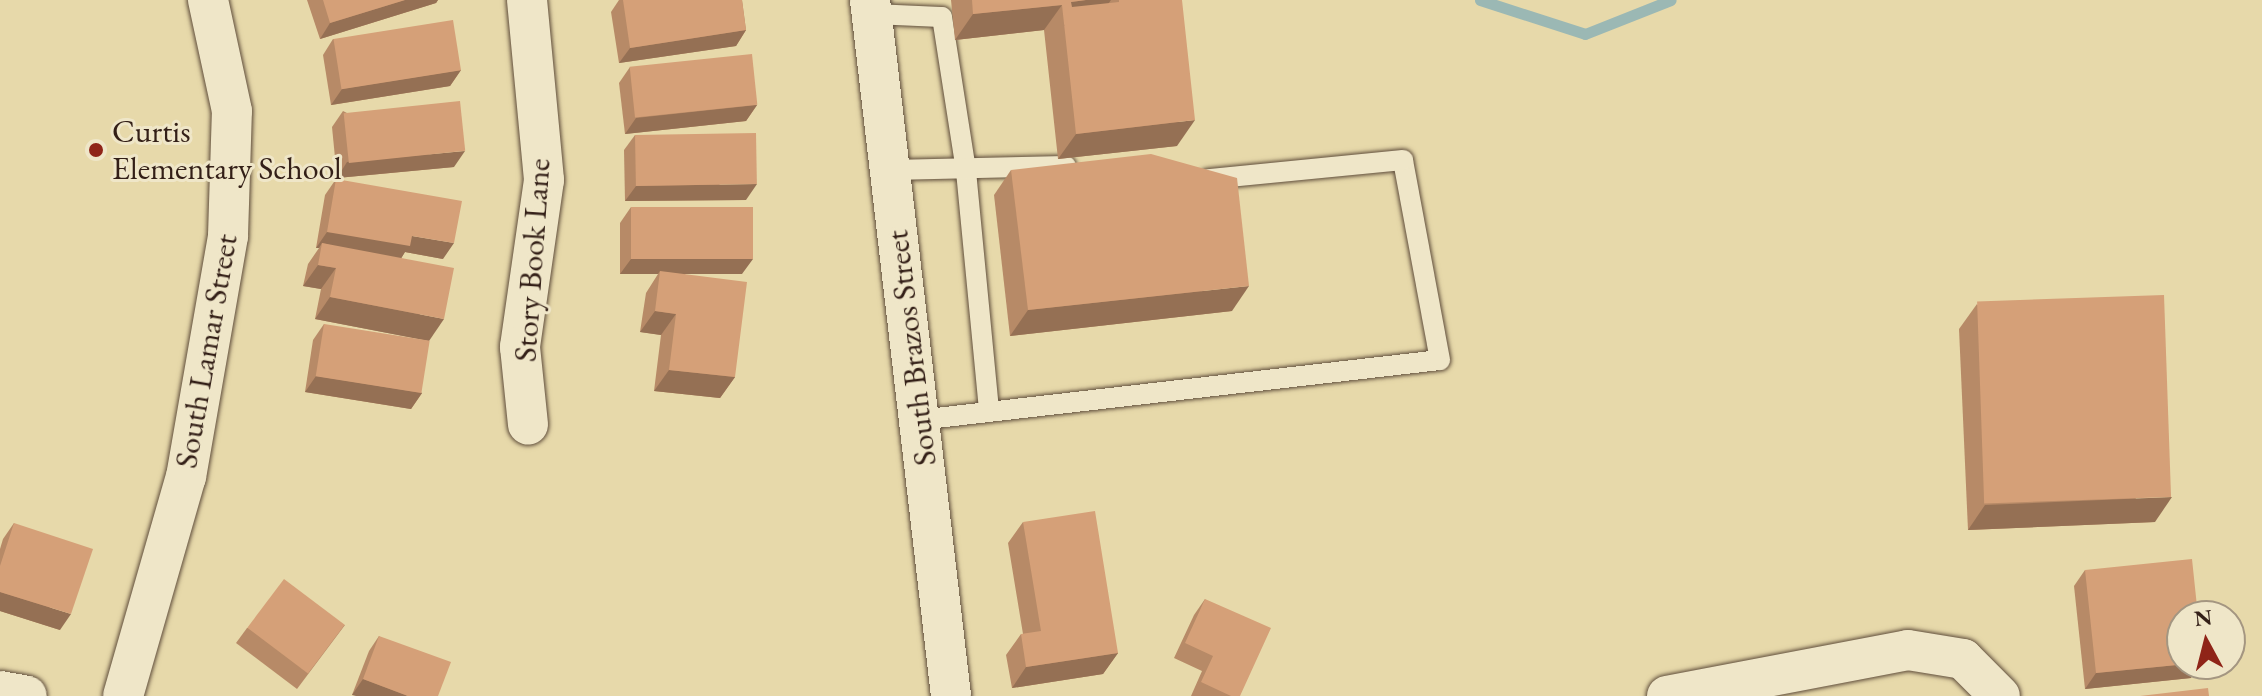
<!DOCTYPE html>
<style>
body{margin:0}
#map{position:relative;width:2262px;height:696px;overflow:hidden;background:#e7d9aa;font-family:"EB Garamond",serif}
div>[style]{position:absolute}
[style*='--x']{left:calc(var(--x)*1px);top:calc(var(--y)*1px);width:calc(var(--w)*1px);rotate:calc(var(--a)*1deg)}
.stream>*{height:11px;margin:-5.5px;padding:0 5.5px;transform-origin:5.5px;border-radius:5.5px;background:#9bb8b4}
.roads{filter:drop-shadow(0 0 2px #604e3c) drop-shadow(0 0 2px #604e3c)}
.service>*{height:20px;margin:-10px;padding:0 10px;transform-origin:10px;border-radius:10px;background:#efe6c8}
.minor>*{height:40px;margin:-20px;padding:0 20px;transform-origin:20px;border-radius:20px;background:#efe6c8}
.wall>*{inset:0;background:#b78a67}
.shaded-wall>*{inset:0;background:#957054}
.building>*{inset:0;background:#d5a078;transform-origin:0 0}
.dots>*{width:22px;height:22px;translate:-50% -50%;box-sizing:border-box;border:4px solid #efe6c8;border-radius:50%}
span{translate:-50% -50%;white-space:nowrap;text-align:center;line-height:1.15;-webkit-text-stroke:6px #efe6c8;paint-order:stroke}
.poi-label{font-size:32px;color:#331f17}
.left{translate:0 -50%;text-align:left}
.street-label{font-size:32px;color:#331f17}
.north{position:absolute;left:2166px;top:600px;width:80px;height:80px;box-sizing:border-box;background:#efe6c8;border:2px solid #a49681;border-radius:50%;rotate:353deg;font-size:22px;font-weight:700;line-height:32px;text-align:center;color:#331f17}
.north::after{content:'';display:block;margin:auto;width:28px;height:36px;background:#8f2418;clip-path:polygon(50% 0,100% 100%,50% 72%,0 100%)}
</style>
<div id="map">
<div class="stream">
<div style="--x:1480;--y:0;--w:110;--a:17.9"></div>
<div style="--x:1585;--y:34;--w:92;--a:-21.6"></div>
</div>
<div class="roads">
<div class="service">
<div style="--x:872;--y:14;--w:70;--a:2.5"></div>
<div style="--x:942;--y:17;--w:156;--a:81.1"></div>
<div style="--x:966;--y:171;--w:242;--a:84.5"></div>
<div style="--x:890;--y:170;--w:176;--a:-1.3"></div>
<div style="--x:919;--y:420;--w:524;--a:-6.57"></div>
<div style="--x:1440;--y:360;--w:203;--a:-100.5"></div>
<div style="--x:1403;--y:160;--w:196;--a:174.4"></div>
</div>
<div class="minor">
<div style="--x:527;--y:0;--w:181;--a:84.6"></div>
<div style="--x:544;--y:180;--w:169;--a:98.2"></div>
<div style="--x:520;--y:347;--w:78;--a:84.1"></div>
<div style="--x:870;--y:0;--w:701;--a:83.36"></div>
<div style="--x:0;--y:691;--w:27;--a:10"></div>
<div style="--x:123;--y:696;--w:228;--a:-74"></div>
<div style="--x:186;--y:477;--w:245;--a:-80.1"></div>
<div style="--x:228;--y:236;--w:125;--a:-88.2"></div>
<div style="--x:232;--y:111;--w:114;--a:-102.2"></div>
<div style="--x:1667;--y:696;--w:245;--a:-10.8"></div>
<div style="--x:1908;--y:650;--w:56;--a:9.3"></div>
<div style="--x:1963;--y:659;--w:52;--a:45"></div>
</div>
</div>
<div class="wall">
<div style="clip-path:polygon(307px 0,438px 0,436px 3px,320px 39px)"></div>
<div style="clip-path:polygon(619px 0,742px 0,746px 30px,736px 46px,619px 63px,611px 12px)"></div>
<div style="clip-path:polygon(951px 0,1182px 0,1177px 146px,1058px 159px,1044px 30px,955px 40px)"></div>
<div style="clip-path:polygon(333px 39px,461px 70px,450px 86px,331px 105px,323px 55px)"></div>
<div style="clip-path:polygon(630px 67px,757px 105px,746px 121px,625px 134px,619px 83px)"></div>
<div style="clip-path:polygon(343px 111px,454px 167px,337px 178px,332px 127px)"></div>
<div style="clip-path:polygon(635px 135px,746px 200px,625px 201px,624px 150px)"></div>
<div style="clip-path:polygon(1011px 170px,1232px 311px,1010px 336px,994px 195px)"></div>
<div style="clip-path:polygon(336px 179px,443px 259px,405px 252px,401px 258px,429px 341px,315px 319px,321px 289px,303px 286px,308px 264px,319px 248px,316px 248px,325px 195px)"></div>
<div style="clip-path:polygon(631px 207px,742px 274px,685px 274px,735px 377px,720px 398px,654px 391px,661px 335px,640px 332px,646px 293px,658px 274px,620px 274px,620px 223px)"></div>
<div style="clip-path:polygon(1977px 304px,2155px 522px,1968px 530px,1959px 329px)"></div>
<div style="clip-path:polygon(324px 324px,422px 393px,411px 409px,305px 392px,313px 340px)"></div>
<div style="clip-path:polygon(1023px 522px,1118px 653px,1103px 674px,1012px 688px,1006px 655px,1021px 634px,1023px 634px,1008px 543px)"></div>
<div style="clip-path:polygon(14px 523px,60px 630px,0 611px,0 549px,3px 539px)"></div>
<div style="clip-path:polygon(2085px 570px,2191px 678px,2085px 689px,2074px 586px)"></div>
<div style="clip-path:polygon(1205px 599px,1240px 696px,1191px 696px,1202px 671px,1174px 658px,1194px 615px)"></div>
<div style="clip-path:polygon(345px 625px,297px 689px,236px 643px,247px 628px)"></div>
<div style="clip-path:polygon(379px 636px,438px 696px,352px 695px,369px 651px)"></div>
</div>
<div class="shaded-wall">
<div style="clip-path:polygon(405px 0,438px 0,436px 3px,320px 39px,330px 23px)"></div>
<div style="clip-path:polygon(1086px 0,1111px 0,1095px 22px,1064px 26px,1071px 2px)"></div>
<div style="clip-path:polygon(1062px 5px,1044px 30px,955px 40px,973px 14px)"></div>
<div style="clip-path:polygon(746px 30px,736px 46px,619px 63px,630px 48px)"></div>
<div style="clip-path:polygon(461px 70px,450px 86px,331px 105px,342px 89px)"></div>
<div style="clip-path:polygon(757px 105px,746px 121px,625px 134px,636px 118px)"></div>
<div style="clip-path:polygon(1195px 120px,1177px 146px,1058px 159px,1076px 134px)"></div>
<div style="clip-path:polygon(465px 151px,454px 167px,337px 178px,347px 162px)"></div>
<div style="clip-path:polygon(757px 184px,746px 200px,625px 201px,636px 186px)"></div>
<div style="clip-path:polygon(327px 232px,412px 236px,454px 243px,443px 259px,405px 252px,399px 262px,322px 243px,319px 248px,316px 248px)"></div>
<div style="clip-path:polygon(631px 259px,753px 259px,742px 274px,660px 274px,660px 271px,658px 274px,620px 274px)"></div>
<div style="clip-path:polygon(318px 265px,336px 268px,321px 289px,303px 286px)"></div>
<div style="clip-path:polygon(1249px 286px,1232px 311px,1010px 336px,1028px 310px)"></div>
<div style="clip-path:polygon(330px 297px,444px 319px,429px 341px,315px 319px)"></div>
<div style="clip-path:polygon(655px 311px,676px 314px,661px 335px,640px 332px)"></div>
<div style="clip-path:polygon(669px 370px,735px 377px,720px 398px,654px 391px)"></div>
<div style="clip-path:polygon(316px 376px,422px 393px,411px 409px,305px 392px)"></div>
<div style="clip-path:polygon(2172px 497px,2155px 522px,1968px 530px,1985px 505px)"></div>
<div style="clip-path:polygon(0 592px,71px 614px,60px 630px,0 611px)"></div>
<div style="clip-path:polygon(1118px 653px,1103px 674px,1012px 688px,1026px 667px)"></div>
<div style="clip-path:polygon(2187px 664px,2201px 664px,2191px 678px,2085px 689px,2096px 673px)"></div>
<div style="clip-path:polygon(363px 679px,408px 696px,356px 696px,352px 695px)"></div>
</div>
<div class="building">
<div style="clip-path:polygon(323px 0,405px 0,330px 23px)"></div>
<div style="clip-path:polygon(623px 0,742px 0,746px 30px,630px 48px)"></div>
<div style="clip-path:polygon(972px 0,1086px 0,1071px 2px,1072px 7px,1119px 2px,1119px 0,1182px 0,1195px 120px,1076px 134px,1062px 5px,973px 14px)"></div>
<div style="left:453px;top:20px;width:51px;height:121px;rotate:81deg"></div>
<div style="left:752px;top:54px;width:51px;height:123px;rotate:84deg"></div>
<div style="left:460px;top:101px;width:50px;height:117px;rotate:84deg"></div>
<div style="left:756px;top:133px;width:51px;height:121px;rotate:89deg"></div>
<div style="clip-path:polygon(1151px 154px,1237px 178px,1249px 286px,1028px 310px,1011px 170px)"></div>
<div style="clip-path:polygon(336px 179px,462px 201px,454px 243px,412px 236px,410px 246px,327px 232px)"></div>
<div style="left:631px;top:207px;width:122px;height:52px"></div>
<div style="clip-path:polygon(322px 243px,454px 268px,444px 319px,330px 297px,336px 268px,318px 265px)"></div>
<div style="clip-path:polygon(660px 271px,747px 282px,735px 377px,669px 370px,676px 314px,655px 311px)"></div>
<div style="left:2164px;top:295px;width:202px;height:187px;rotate:88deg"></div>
<div style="left:324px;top:324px;width:107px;height:53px;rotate:9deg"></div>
<div style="clip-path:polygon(1095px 511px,1118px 653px,1026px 667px,1021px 634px,1041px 631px,1023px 522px)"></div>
<div style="clip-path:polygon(14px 523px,93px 549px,71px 614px,0 592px,0 566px)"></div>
<div style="clip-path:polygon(2192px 559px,2198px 616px,2182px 616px,2182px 664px,2187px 664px,2096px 673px,2085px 570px)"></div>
<div style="left:284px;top:579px;width:76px;height:61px;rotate:37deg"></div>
<div style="clip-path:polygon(1205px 599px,1271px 628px,1240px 696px,1231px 696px,1201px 682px,1213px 656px,1185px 643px)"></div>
<div style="clip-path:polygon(379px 636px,451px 662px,438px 696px,408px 696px,363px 679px)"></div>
<div style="clip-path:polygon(2208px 688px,2209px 696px,2140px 696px)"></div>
</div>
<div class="dots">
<div style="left:96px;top:150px;background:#8f2418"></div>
</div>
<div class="poi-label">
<span class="left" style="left:112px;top:150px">Curtis<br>Elementary School</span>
</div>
<div class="street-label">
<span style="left:532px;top:260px;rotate:-86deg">Story Book Lane</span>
<span style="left:911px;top:348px;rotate:-97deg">South Brazos Street</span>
<span style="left:206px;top:351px;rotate:-80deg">South Lamar Street</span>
</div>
<div class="north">N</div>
</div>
